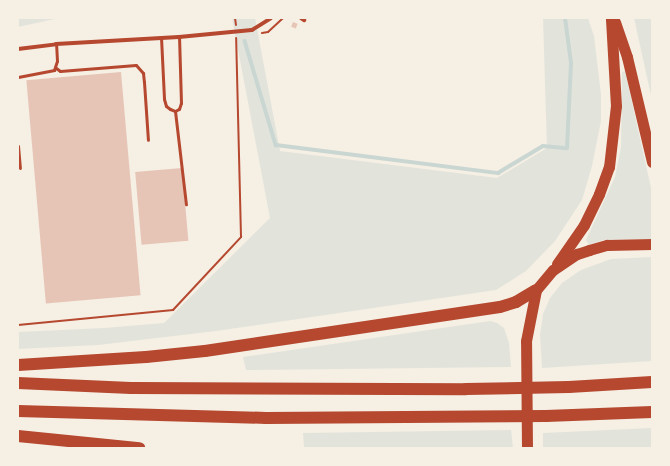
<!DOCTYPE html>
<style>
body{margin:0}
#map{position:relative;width:670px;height:466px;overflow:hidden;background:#f6efe4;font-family:Quicksand,sans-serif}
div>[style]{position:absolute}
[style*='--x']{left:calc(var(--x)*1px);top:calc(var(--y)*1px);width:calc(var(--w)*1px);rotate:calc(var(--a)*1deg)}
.green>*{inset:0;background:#e2e4dc}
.stream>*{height:3.5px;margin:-1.75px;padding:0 1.75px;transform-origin:1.75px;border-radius:1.75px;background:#c9d6d2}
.building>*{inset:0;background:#e6c5b7;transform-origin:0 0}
.path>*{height:2px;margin:-1px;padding:0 1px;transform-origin:1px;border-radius:1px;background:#b5482f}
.service>*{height:3px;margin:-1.5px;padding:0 1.5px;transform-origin:1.5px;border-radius:1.5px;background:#b5482f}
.minor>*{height:4px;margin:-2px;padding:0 2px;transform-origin:2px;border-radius:2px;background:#b5482f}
.trunk>*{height:11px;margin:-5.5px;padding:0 5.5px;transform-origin:5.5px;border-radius:5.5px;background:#b5482f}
.motorway>*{height:12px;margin:-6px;padding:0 6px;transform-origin:6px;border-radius:6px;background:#b5482f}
span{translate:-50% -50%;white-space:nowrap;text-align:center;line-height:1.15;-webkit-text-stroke:3px #f6efe4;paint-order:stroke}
.frame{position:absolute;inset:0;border:19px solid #f6efe4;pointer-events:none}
</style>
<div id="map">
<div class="green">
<div style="clip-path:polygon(18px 18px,59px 18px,18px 27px)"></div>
<div style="clip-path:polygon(232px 18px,255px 18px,280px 151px,497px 178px,547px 148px,543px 18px,588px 18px,594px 36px,601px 95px,601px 121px,592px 166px,582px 200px,555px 241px,526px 271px,496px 290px,216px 331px,98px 345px,18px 349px,18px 332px,104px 328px,164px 323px,270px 218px)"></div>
<div style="clip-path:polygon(634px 18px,652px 18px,652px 100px)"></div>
<div style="clip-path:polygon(625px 71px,652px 192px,652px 239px,603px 240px,589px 245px,586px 240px,615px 177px,621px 147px,622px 72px)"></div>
<div style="clip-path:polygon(652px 257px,652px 361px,542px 368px,540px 335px,543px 314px,550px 298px,562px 283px,581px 270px,611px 259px)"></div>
<div style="clip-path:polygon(490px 321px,497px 323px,504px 328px,509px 343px,511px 367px,246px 370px,243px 357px)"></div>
<div style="clip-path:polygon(652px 428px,652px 448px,543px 448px,543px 433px)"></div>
<div style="clip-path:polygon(511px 430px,513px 448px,304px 448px,303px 433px)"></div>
</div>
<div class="stream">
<div style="--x:245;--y:41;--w:109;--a:73.4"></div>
<div style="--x:276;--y:145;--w:224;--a:7.2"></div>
<div style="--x:498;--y:173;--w:52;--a:-31"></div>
<div style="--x:543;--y:146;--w:24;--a:5"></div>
<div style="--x:567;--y:148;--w:85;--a:-87.3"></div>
<div style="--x:571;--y:63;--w:45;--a:-97.6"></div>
</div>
<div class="building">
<div style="left:293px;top:22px;width:5px;height:5px;rotate:22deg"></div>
<div style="left:121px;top:72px;width:224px;height:95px;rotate:85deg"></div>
<div style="left:182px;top:168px;width:73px;height:47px;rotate:85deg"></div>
</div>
<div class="path">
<div style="--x:235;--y:18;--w:7;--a:82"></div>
<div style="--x:262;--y:33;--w:6;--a:-9"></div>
<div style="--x:268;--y:32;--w:21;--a:-43"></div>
<div style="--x:18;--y:325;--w:156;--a:-5.5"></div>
<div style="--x:173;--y:310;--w:100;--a:-47"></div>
<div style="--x:241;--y:237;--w:199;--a:-91.4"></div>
</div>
<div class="service">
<div style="--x:161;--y:37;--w:62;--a:87.2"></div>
<div style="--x:164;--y:99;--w:7;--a:74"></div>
<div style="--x:166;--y:106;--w:5;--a:37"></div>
<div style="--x:170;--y:109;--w:5;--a:22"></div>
<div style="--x:175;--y:111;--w:4;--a:-27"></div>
<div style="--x:179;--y:109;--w:6;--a:-72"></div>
<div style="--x:181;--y:103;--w:66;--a:-91.7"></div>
<div style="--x:56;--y:68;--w:5;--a:37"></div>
<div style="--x:60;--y:71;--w:76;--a:-4.5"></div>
<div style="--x:136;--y:65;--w:11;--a:49"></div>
<div style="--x:143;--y:73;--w:9;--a:84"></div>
<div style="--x:144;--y:82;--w:58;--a:86.1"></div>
<div style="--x:18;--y:77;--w:37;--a:-11"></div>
<div style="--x:54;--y:70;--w:9;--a:-72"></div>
<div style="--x:57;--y:61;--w:17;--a:-93"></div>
<div style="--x:175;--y:111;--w:94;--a:83.3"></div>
<div style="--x:18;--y:146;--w:22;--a:85"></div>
</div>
<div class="minor">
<div style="--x:301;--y:18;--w:4;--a:34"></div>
<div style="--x:18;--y:49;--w:38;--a:-7"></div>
<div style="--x:56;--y:44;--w:123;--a:-3.3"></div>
<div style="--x:179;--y:37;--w:73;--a:-5.5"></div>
<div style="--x:252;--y:30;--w:22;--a:-32"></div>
</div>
<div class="trunk">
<div style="--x:615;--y:22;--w:37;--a:71"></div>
<div style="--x:627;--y:57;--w:108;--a:76.6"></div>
<div style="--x:557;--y:264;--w:47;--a:-55.3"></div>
<div style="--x:584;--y:225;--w:34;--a:-64"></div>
<div style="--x:599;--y:194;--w:29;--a:-70"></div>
<div style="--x:609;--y:167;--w:61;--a:-83.5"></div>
<div style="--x:616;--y:106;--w:88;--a:-93.3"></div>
<div style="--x:527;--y:448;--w:107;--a:-90.5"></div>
<div style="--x:526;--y:341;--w:52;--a:-78.9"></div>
<div style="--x:536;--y:290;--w:26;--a:-50"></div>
<div style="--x:553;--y:270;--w:29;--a:-34"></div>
<div style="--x:577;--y:254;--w:13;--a:-18"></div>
<div style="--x:589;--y:250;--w:19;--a:-16"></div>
<div style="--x:607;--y:245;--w:45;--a:-1.3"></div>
</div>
<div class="motorway">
<div style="--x:18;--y:365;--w:128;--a:-3.6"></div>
<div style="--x:146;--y:357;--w:59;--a:-5.8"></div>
<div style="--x:205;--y:351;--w:298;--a:-8.5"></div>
<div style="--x:500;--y:307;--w:17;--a:-17"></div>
<div style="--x:516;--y:302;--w:23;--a:-31"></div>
<div style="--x:18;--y:383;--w:113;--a:2.5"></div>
<div style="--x:131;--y:388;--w:335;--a:0.2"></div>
<div style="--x:466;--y:389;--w:103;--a:-1.1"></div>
<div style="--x:569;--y:387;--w:83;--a:-3.4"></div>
<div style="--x:18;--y:411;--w:248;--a:1.6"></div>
<div style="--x:266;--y:418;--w:280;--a:-0.4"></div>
<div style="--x:546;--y:416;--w:106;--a:-2.2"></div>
<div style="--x:18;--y:436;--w:122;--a:5.7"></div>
</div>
<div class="frame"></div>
</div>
